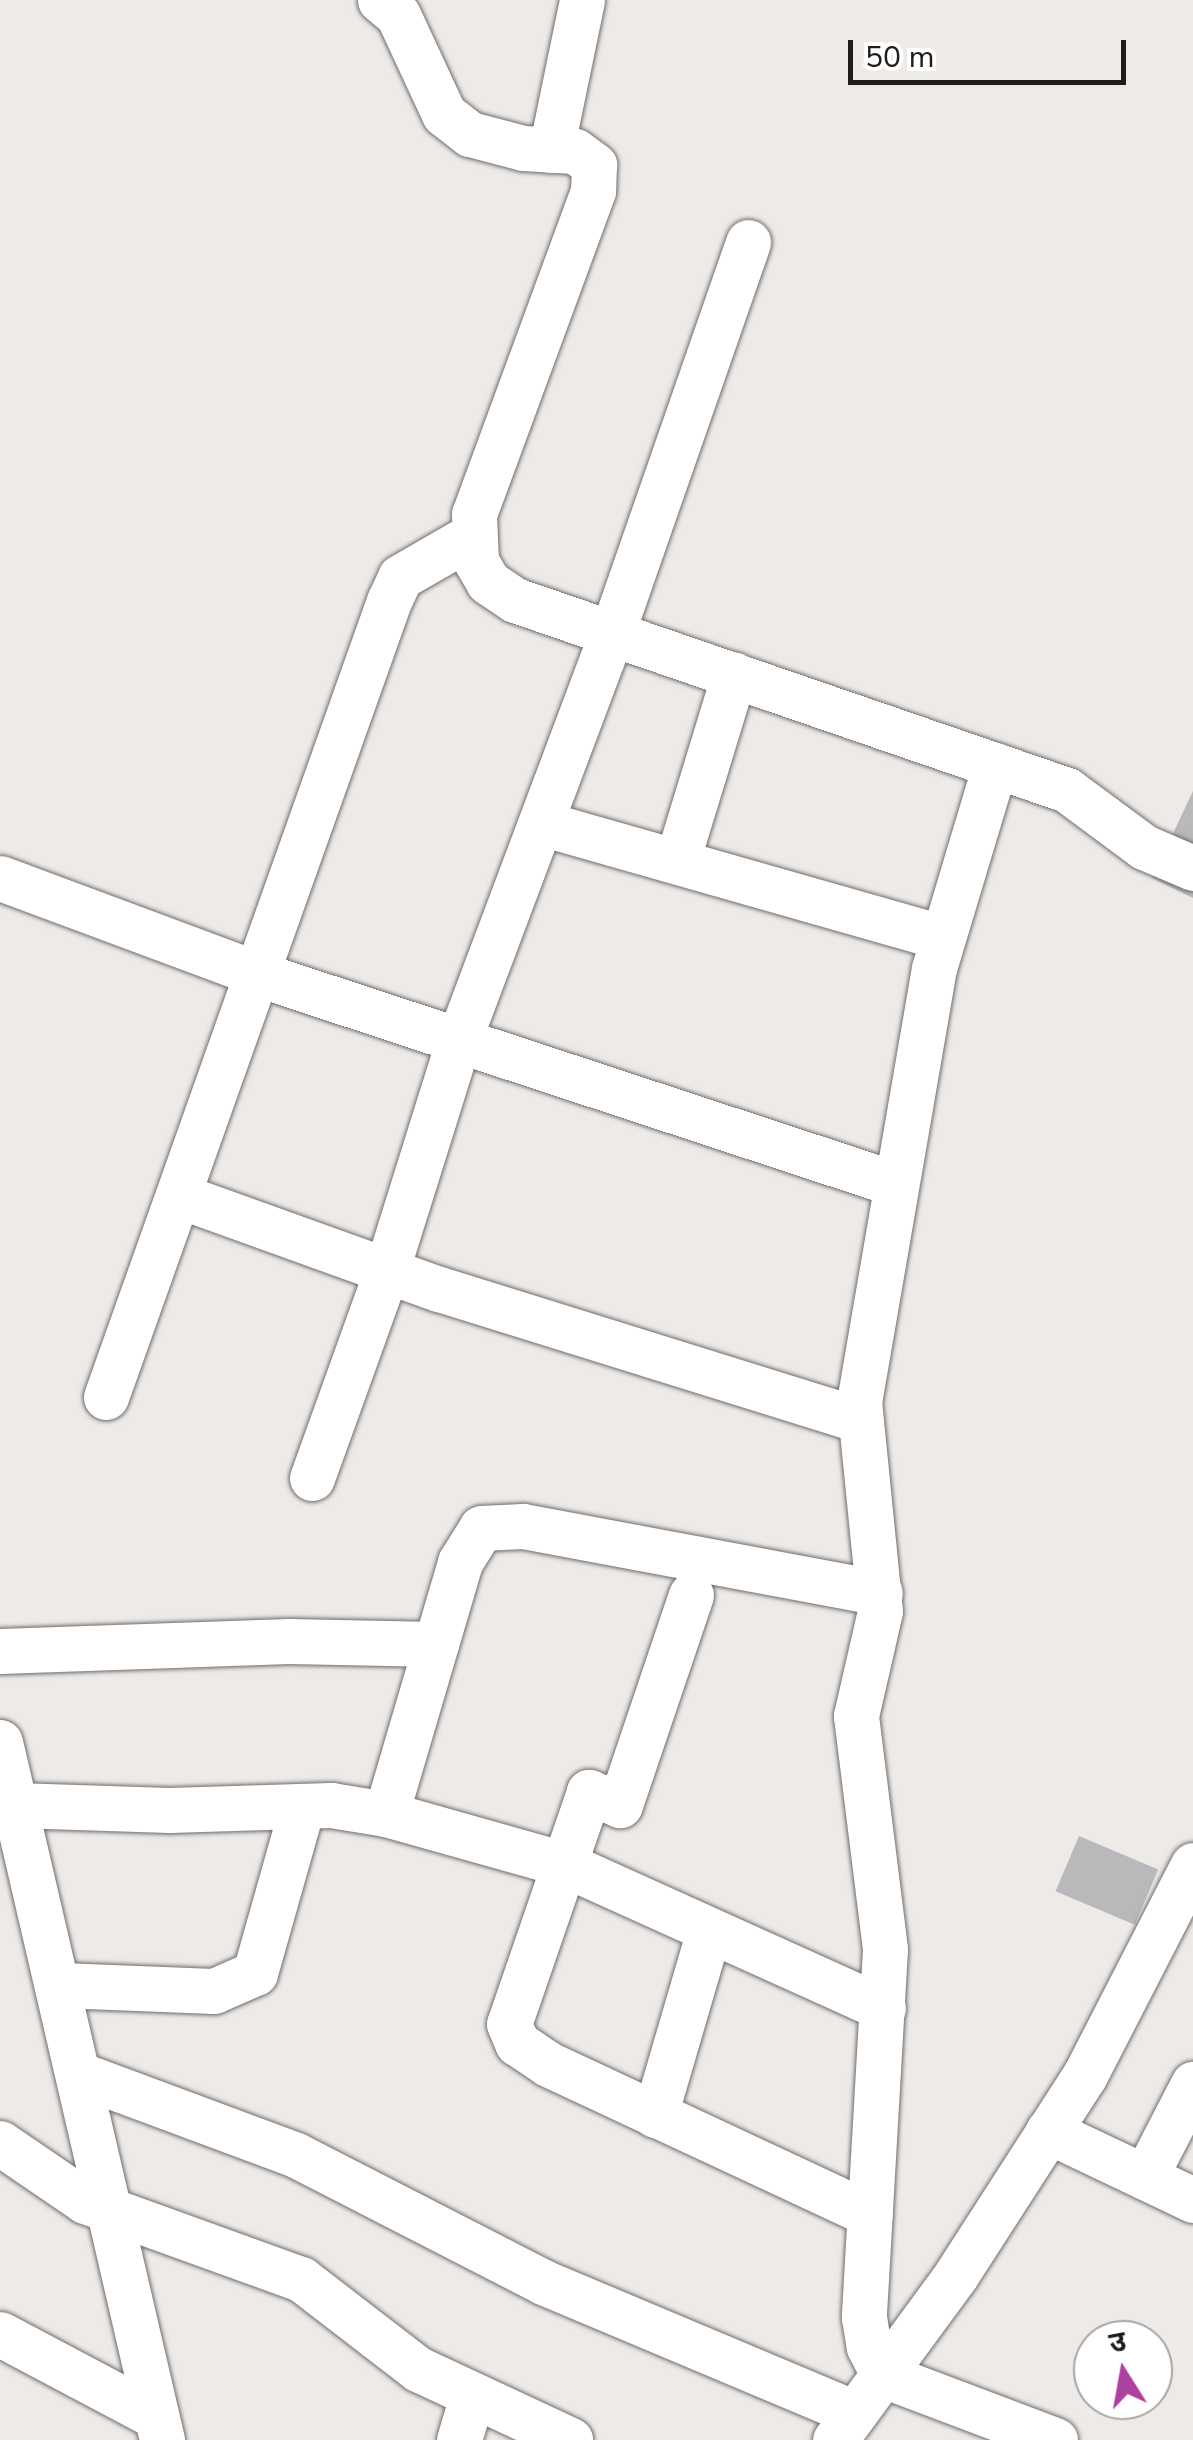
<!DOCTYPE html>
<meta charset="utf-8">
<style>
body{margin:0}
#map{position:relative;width:1193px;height:2440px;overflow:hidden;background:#edeae8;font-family:"Nunito Sans","Noto Sans Devanagari",sans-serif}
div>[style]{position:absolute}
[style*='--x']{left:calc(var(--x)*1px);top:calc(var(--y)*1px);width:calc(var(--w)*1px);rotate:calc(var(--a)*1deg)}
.building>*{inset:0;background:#b9b9bc;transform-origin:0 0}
.roads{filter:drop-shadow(0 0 2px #706d6b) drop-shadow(0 0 2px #706d6b)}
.minor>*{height:45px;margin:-22.5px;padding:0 22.5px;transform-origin:22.5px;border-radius:22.5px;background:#fff}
span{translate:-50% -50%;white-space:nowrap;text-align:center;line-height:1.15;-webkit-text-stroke:8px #fff;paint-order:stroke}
.north{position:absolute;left:1073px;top:2320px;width:100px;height:100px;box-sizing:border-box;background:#fff;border:2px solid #a5a5a4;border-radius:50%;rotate:349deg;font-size:28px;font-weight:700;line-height:40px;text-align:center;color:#1e1d1c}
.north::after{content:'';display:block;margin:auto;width:35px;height:45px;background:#ae409f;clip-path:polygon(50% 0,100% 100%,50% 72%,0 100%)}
.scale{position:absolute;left:848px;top:40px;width:278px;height:45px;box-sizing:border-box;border:5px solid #1e1d1c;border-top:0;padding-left:12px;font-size:30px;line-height:35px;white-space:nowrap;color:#1e1d1c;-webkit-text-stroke:8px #fff;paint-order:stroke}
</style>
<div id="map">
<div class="building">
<div style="clip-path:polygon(1193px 791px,1193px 898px,1152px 878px)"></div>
<div style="left:1079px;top:1836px;width:86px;height:60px;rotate:23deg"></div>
</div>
<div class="roads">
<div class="minor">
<div style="--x:380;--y:0;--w:23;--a:40"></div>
<div style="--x:398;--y:15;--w:109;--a:65.1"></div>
<div style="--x:444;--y:114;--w:33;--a:38"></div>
<div style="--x:470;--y:134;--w:55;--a:14.8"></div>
<div style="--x:523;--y:148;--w:52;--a:3.3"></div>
<div style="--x:575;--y:151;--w:24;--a:36"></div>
<div style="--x:594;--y:165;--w:26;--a:92"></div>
<div style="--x:593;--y:191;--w:344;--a:110.2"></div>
<div style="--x:474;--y:514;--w:47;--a:87.6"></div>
<div style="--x:476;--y:561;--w:24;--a:60"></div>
<div style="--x:488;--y:582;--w:32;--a:34"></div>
<div style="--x:515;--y:600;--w:584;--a:18.99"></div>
<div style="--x:1067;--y:790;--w:96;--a:36.5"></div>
<div style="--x:1144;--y:847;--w:53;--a:23.2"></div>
<div style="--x:551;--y:150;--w:153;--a:-78.3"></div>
<div style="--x:995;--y:765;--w:212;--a:106.7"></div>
<div style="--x:934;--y:968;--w:439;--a:99.8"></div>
<div style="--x:859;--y:1401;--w:211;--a:84.3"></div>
<div style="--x:880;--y:1611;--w:108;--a:102.9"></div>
<div style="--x:856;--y:1716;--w:235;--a:82.9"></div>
<div style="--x:885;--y:1949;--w:369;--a:93.3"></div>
<div style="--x:864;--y:2317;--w:30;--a:81"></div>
<div style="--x:869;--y:2347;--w:31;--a:63"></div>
<div style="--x:883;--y:2375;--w:184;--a:20.7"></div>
<div style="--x:541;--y:823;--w:417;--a:15.9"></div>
<div style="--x:677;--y:861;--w:195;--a:-73"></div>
<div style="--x:0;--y:878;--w:278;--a:20.4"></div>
<div style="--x:261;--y:975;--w:665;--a:18.22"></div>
<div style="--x:180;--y:1196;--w:275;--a:19.8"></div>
<div style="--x:439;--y:1289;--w:441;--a:17.3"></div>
<div style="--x:106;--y:1397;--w:845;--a:-70.43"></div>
<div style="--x:389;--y:601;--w:26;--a:-65"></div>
<div style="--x:400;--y:577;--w:84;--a:-29.9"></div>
<div style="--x:312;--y:1478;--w:219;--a:-70.2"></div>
<div style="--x:386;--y:1272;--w:241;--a:-72.6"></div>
<div style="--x:458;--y:1042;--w:437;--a:-69.4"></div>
<div style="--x:612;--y:633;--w:414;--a:-70.8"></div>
<div style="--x:691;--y:1595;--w:222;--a:108.7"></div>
<div style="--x:620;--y:1805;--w:34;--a:-157"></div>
<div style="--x:589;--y:1792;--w:245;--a:109"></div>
<div style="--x:509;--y:2024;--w:21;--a:67"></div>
<div style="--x:517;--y:2043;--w:37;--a:34"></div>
<div style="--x:548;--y:2064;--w:355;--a:25"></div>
<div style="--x:0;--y:1651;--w:289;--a:-2"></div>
<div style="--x:289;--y:1641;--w:147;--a:1.2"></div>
<div style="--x:0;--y:1742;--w:717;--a:76.93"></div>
<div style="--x:15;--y:1805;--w:154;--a:1.9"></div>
<div style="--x:169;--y:1810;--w:162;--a:-1.8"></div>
<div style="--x:331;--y:1805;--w:56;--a:9.3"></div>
<div style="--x:386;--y:1814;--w:185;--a:15.7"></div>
<div style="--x:564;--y:1864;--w:350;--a:24.3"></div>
<div style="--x:386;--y:1814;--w:263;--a:-73.6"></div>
<div style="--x:460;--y:1562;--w:40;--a:-58"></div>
<div style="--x:481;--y:1528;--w:42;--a:-2.7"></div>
<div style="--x:523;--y:1526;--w:363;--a:10.6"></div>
<div style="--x:60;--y:1985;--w:154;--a:2.2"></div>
<div style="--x:214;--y:1991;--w:45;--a:-23.7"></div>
<div style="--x:255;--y:1973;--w:173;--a:-74.2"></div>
<div style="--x:81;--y:2075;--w:229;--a:20.4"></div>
<div style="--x:296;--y:2155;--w:278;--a:27.2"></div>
<div style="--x:543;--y:2282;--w:336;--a:22.8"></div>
<div style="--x:655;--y:2115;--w:189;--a:-73.7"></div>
<div style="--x:1048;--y:2131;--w:161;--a:25.4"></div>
<div style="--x:0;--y:2143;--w:103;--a:34.3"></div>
<div style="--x:85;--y:2201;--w:230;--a:19.9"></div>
<div style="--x:301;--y:2279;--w:148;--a:37.6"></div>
<div style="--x:418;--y:2369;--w:168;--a:25"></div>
<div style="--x:1145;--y:2177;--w:105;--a:-62.7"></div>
<div style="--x:0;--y:2334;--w:175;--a:27.9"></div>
<div style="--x:459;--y:2440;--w:46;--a:-73.5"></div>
<div style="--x:835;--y:2440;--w:205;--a:-53.7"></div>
<div style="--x:956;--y:2275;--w:238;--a:-57.2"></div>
<div style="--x:1085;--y:2075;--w:236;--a:-62.8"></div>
</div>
</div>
<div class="north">उ</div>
<div class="scale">50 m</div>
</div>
